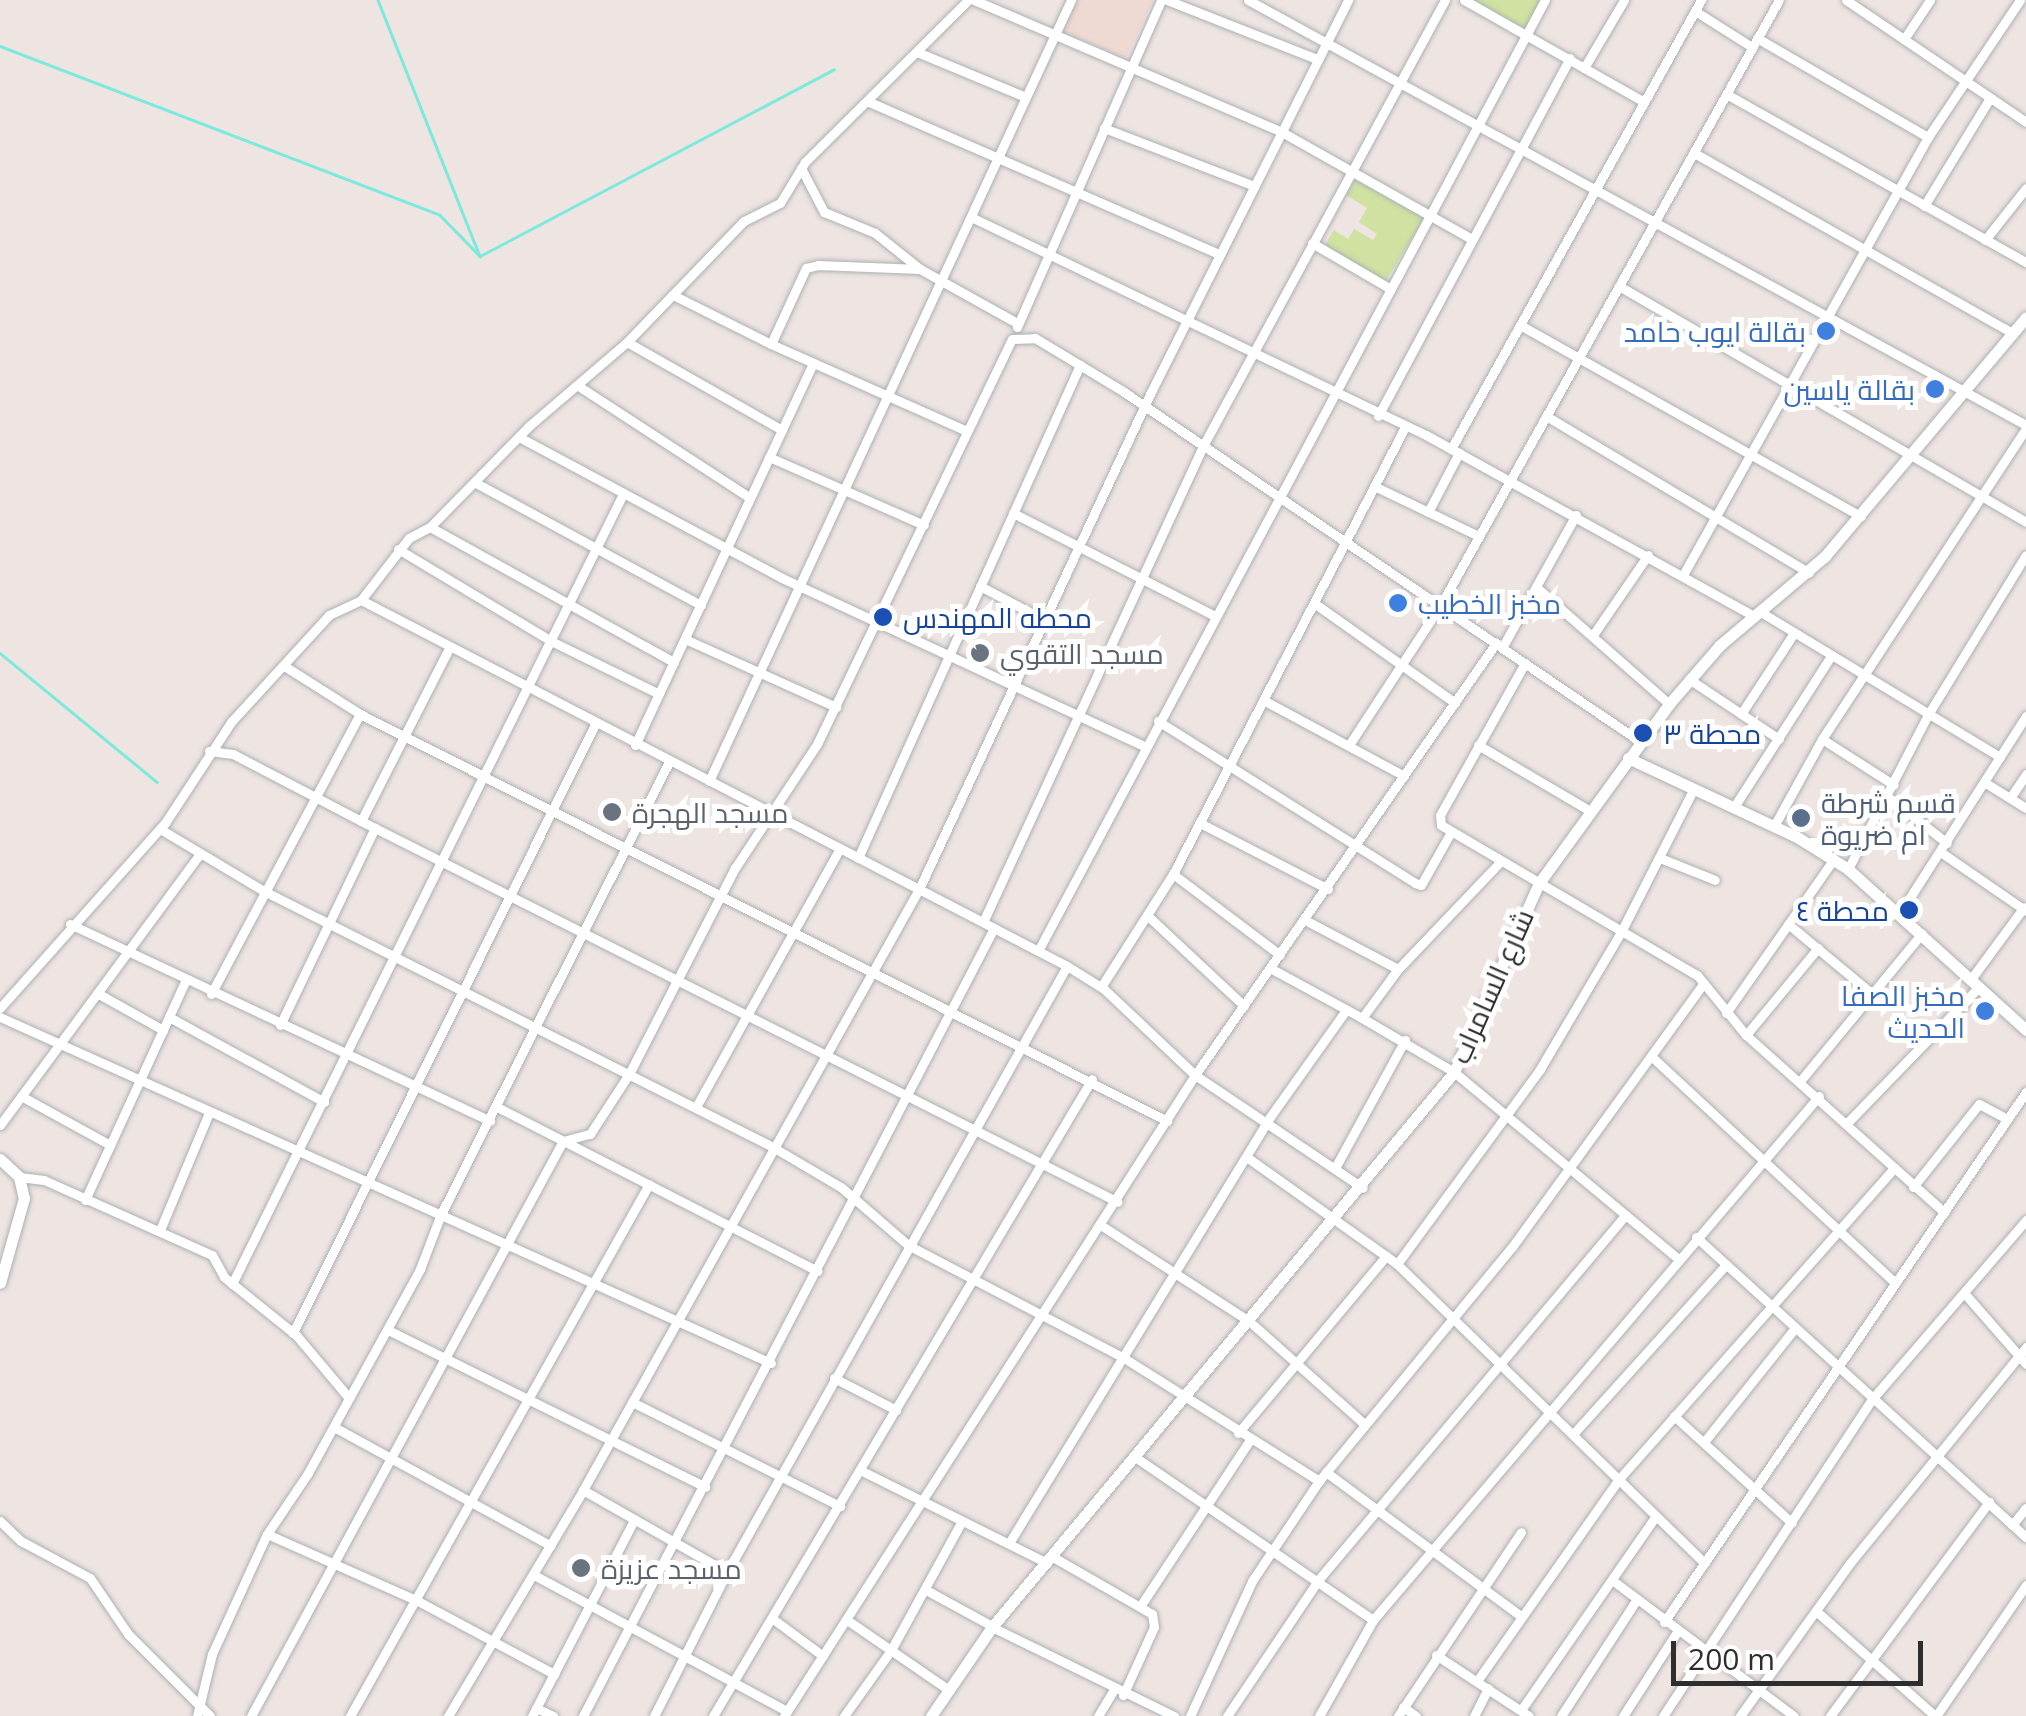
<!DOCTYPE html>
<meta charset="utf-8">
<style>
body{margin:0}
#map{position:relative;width:2026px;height:1716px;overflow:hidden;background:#eee4e1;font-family:"Open Sans",Cairo,sans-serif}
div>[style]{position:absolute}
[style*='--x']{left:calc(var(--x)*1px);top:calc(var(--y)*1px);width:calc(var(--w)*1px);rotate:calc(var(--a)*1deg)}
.education>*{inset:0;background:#eedad2}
.green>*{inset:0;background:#d0e1a1}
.stream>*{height:2.5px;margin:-1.25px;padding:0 1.25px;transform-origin:1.25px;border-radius:1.25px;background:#7beadc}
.roads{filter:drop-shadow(0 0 2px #abb1b5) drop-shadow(0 0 2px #abb1b5)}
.minor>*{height:9px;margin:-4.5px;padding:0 4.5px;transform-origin:4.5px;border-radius:4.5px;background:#fff}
.tertiary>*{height:11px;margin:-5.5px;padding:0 5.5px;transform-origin:5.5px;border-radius:5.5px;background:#fff}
.dots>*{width:28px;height:28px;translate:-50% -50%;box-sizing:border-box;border:5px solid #fff;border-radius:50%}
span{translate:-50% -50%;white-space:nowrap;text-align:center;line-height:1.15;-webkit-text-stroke:10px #fff;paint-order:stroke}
.shop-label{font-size:28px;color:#366cbe}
.right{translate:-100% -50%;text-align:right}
.left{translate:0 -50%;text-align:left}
.transit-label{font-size:28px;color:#164399}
.worship-label{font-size:28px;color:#5b616d}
.service-label{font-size:28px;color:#4e5e75}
.street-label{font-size:28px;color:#2e2e2e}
.scale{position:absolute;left:1671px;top:1641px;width:252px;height:45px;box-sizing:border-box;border:5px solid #2e2e2e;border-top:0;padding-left:12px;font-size:30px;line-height:35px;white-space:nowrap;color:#2e2e2e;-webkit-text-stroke:8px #fff;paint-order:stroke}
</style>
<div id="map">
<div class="education">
<div style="clip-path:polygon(1074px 0,1153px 0,1126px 58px,1060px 31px)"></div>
</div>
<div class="green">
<div style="clip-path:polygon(1471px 0,1542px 0,1525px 29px)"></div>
<div style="clip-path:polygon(1358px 176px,1425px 217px,1385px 282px,1325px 245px,1334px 230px,1348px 239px,1354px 229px,1373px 240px,1377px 234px,1359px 222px,1367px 208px,1346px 195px)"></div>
</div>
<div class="stream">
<div style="--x:378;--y:0;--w:276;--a:68.3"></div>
<div style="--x:480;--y:256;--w:400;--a:-27.8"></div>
<div style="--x:0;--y:46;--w:471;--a:21"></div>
<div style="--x:440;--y:215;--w:56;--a:45.7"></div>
<div style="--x:0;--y:653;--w:203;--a:39.4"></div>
</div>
<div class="roads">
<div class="minor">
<div style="--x:974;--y:0;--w:333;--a:23.2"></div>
<div style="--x:1280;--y:131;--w:220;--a:29.4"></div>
<div style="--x:1167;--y:0;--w:161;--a:21.5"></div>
<div style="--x:1248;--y:0;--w:887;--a:28.65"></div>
<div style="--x:1464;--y:0;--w:207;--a:29.5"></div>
<div style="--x:1846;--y:0;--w:217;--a:34.1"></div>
<div style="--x:1695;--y:11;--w:67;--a:32.3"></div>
<div style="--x:1757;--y:38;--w:198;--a:30.1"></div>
<div style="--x:1904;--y:39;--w:47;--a:-56.3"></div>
<div style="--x:917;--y:52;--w:115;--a:22.5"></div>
<div style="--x:1584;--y:68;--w:79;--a:-59.5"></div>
<div style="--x:1728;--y:95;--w:342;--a:29.3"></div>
<div style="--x:867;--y:101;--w:384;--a:23.5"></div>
<div style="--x:1104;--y:128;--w:159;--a:21.1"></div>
<div style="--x:1696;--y:154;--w:362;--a:29.5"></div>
<div style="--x:801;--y:168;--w:50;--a:62.4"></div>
<div style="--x:824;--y:212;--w:55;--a:22.4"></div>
<div style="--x:875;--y:233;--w:58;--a:38.7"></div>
<div style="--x:1924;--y:206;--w:127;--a:-58.6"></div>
<div style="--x:971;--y:217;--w:505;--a:25.6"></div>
<div style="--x:1426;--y:435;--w:375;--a:28.9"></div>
<div style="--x:1985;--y:240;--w:66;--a:-51.7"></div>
<div style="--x:1312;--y:243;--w:89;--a:30.3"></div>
<div style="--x:1619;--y:286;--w:470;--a:30.1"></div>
<div style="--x:673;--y:295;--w:110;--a:26.6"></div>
<div style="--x:1520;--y:325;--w:391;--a:29.3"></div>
<div style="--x:1017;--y:327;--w:357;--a:-66.2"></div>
<div style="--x:627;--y:342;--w:178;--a:29.6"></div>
<div style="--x:580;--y:387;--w:203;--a:33.1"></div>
<div style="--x:1378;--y:416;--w:406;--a:-61.8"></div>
<div style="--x:1546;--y:416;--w:306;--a:30.8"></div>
<div style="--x:967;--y:431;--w:214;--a:-156.1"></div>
<div style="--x:771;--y:344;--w:84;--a:-65.3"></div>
<div style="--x:806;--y:268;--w:12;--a:-14"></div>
<div style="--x:818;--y:265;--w:102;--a:2.2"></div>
<div style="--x:920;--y:269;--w:111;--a:29.1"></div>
<div style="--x:519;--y:437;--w:298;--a:28.2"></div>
<div style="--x:782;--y:578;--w:399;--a:24.9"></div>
<div style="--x:1451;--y:449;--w:514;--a:-60.89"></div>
<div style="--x:769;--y:457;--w:169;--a:23.7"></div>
<div style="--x:476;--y:483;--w:256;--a:28.5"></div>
<div style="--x:1374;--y:486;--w:116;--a:25.5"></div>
<div style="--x:1428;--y:512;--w:67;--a:-62.3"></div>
<div style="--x:1013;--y:513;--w:225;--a:27"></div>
<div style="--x:430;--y:527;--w:279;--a:29"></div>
<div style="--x:398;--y:549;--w:179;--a:31"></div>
<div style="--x:551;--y:641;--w:120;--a:26.1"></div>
<div style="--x:1683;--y:575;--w:502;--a:-60.78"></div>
<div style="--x:1928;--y:137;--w:165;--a:-56.1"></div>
<div style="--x:980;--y:586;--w:75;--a:27.9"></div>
<div style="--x:1536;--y:587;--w:177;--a:41.3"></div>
<div style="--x:361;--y:600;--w:713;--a:27.39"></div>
<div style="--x:994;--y:928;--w:889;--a:117.55"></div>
<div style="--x:1314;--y:603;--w:173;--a:35.3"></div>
<div style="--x:1764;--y:614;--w:276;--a:31.2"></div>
<div style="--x:1593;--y:635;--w:97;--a:-55.5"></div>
<div style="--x:685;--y:639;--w:166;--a:24.2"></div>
<div style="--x:1503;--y:646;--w:150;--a:-60.9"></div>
<div style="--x:1525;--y:663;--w:174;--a:119.2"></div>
<div style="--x:1440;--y:815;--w:10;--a:84"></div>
<div style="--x:1441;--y:825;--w:297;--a:30.4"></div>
<div style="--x:1697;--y:975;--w:77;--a:50.8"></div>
<div style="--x:1746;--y:1035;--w:266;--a:41.8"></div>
<div style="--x:286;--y:667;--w:88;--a:32.4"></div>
<div style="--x:360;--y:714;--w:904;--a:26.76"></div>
<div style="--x:1689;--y:679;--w:108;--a:33.7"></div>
<div style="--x:1265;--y:701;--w:158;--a:28.3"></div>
<div style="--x:1741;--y:714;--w:97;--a:-56.8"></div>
<div style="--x:1158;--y:721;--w:304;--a:32.2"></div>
<div style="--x:1415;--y:883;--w:6;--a:18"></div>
<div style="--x:1421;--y:885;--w:61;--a:-60.5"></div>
<div style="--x:1822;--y:739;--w:85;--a:32.6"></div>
<div style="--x:635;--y:745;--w:421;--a:-65"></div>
<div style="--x:1349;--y:745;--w:166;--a:-56.8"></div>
<div style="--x:1440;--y:606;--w:694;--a:-60.78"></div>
<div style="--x:1478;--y:745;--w:130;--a:30.5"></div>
<div style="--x:209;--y:751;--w:24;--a:7"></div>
<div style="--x:233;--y:754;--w:144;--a:27.6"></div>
<div style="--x:361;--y:821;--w:194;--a:-63"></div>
<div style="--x:709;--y:781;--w:861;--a:-65.13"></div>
<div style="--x:1984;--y:782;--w:49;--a:31.8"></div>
<div style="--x:1887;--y:796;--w:76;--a:38.1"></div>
<div style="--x:2010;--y:798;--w:29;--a:-56"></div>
<div style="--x:1734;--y:807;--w:179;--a:-57.3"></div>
<div style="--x:361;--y:821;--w:847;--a:26.72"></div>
<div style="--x:1200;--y:823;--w:144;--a:27.3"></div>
<div style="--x:1774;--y:826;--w:99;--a:-61.1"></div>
<div style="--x:1822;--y:739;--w:372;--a:-56.7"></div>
<div style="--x:160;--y:829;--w:121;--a:30.8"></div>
<div style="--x:264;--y:891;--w:568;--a:26.7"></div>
<div style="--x:771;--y:1146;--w:82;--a:30.6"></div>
<div style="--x:842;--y:1188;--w:87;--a:40.8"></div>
<div style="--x:908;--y:1245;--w:244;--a:27.6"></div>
<div style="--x:1124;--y:1358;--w:231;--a:32.2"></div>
<div style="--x:1942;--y:853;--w:102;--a:34.6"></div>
<div style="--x:858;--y:858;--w:541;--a:-65.76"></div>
<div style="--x:1660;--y:858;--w:59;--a:21.8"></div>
<div style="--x:1501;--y:861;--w:149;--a:133.6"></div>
<div style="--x:1398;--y:969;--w:61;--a:126.3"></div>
<div style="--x:1362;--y:1018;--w:107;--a:30.4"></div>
<div style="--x:1454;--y:1072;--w:290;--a:39.8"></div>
<div style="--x:1848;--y:869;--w:176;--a:-62.6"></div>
<div style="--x:1929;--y:713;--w:185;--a:-58.5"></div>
<div style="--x:1173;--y:874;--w:134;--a:37.1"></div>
<div style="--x:1900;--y:913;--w:234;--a:-57.4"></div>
<div style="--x:1149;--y:917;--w:130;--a:43.1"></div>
<div style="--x:1305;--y:920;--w:105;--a:27.8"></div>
<div style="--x:983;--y:922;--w:527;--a:-65.19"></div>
<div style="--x:1204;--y:444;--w:505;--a:-61.51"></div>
<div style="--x:70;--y:924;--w:464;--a:25.1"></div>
<div style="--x:1788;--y:924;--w:108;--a:39.7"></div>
<div style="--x:1038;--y:951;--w:1078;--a:-61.94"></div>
<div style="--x:1067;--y:966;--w:44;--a:31.9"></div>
<div style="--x:1104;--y:989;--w:125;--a:43.4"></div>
<div style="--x:1195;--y:1075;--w:202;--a:33.9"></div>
<div style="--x:1270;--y:968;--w:105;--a:28.5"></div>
<div style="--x:1971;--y:979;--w:89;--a:-53.6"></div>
<div style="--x:1101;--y:987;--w:134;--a:-57.5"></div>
<div style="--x:1173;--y:874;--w:504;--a:-62.57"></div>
<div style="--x:97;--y:993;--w:76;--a:29.3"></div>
<div style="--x:211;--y:994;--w:317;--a:-62"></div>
<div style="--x:0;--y:1008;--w:248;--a:-48.3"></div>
<div style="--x:165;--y:823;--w:121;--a:-56.8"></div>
<div style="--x:231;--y:722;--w:145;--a:-47.5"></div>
<div style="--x:329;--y:615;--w:35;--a:-25"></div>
<div style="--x:361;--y:600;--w:78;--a:-52.3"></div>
<div style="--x:409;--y:538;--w:24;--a:-28"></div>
<div style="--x:430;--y:527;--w:141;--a:-45.6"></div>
<div style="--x:529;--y:426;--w:129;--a:-40.6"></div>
<div style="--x:627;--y:342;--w:168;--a:-46"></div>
<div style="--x:744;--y:221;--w:40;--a:-26.6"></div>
<div style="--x:780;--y:203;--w:48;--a:-58.6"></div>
<div style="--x:805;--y:162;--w:230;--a:-44.8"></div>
<div style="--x:1726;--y:1013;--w:188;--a:-55"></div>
<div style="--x:0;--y:1017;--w:845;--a:24.17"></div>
<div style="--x:169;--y:1017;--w:177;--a:28.7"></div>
<div style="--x:280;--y:1025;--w:219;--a:-64.3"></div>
<div style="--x:1746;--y:1035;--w:113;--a:-50.4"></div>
<div style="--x:1651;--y:1056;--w:332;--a:42.9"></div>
<div style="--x:1801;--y:1080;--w:190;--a:-50.5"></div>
<div style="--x:21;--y:1096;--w:102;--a:28.8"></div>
<div style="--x:497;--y:1107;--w:360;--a:27.1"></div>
<div style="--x:696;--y:1107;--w:296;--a:-60.9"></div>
<div style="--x:1847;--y:1123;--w:190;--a:-45.9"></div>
<div style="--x:0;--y:1125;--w:334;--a:-53.6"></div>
<div style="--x:1248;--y:1158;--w:183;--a:35.4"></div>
<div style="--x:1397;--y:1264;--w:429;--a:44.2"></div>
<div style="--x:1335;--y:1168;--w:146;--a:-61.3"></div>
<div style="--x:19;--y:1177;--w:25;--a:7"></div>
<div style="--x:44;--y:1180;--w:184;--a:24.1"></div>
<div style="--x:212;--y:1255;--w:25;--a:61"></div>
<div style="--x:224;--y:1277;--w:94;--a:38.9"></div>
<div style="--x:297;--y:1336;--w:81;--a:50"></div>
<div style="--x:1913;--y:1187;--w:106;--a:-51.5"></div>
<div style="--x:1979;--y:1104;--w:32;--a:28"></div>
<div style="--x:85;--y:1200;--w:240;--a:-65.4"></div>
<div style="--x:1102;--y:1226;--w:175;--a:32.9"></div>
<div style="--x:1249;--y:1321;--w:154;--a:41.8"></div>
<div style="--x:160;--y:1230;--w:127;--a:-67.3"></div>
<div style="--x:1696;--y:1237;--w:446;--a:42.3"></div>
<div style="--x:1397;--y:1264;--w:242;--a:-53.7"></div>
<div style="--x:1540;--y:1069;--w:159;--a:-59.4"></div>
<div style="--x:1621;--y:932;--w:161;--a:-63.1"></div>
<div style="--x:232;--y:1284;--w:879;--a:-63.67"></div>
<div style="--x:1965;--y:1294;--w:93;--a:48.9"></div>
<div style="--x:388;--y:1330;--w:354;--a:26.3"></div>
<div style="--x:293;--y:1333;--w:680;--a:-63.62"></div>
<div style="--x:834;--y:1378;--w:70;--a:27.3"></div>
<div style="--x:632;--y:1402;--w:233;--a:26.6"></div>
<div style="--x:1674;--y:1416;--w:159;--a:42.2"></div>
<div style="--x:334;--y:1427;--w:247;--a:28.7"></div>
<div style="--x:1238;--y:1433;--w:231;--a:-50.1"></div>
<div style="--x:1574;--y:1433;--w:227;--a:-47.9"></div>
<div style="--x:1704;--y:1442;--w:146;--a:-51.4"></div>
<div style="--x:1138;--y:1459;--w:285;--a:34.4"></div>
<div style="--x:860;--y:1470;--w:209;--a:26.4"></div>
<div style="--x:1326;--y:1472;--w:240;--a:36.5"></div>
<div style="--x:583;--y:1490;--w:166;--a:29.7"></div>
<div style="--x:727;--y:1572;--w:161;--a:116.9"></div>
<div style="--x:0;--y:1521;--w:29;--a:44"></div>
<div style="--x:21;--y:1541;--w:78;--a:28.2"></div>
<div style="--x:90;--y:1578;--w:68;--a:55.8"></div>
<div style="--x:128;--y:1634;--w:116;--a:45"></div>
<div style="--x:2012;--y:1525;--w:22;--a:-51"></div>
<div style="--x:267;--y:1534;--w:163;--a:23.9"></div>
<div style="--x:416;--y:1600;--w:157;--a:28.2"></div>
<div style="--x:1009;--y:1543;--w:500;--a:-58.5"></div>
<div style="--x:1270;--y:1117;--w:131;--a:-54.6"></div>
<div style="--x:1053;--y:1557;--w:114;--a:29.9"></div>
<div style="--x:1152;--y:1614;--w:13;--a:81"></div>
<div style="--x:1154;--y:1627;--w:75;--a:114.5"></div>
<div style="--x:727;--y:1572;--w:695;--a:-60.71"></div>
<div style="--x:1067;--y:966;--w:82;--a:-152.5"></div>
<div style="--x:534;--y:1575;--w:287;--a:28.3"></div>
<div style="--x:1612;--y:1580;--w:227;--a:36.8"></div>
<div style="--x:926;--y:1590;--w:77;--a:28.6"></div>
<div style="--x:1141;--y:1605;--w:198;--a:-56.6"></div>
<div style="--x:1816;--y:1611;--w:159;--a:41.4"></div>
<div style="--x:773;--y:1619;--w:62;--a:36.5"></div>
<div style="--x:847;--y:1620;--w:124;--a:34.5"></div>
<div style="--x:1664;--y:1622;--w:642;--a:-55.67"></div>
<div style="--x:992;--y:1627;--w:203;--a:26.1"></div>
<div style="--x:1436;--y:1655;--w:111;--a:33.3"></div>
<div style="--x:1477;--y:1681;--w:247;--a:-54.9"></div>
<div style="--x:1619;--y:1479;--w:414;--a:-48.5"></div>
<div style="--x:1403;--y:1707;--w:16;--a:35"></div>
<div style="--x:536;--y:1708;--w:19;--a:25"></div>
<div style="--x:1521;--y:1710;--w:236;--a:-55.2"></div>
<div style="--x:197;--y:1716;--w:64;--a:-76.4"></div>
<div style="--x:212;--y:1654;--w:132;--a:-65.4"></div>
<div style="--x:267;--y:1534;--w:73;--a:-56.1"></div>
<div style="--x:308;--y:1473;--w:233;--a:-61.2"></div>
<div style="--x:420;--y:1269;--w:59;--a:-69.1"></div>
<div style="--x:441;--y:1214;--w:506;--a:-63.23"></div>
<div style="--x:251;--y:1716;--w:654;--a:-61.52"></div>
<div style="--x:563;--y:1141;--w:28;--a:-15"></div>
<div style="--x:590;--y:1134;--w:72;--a:-57"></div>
<div style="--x:629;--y:1074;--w:232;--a:-62.8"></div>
<div style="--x:735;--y:868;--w:149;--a:-56.5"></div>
<div style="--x:817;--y:744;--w:449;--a:-64.3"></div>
<div style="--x:1012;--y:339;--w:23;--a:-2"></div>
<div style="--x:1035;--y:338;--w:104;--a:31.2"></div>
<div style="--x:1124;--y:392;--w:624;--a:34.1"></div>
<div style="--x:350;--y:1716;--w:610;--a:-60.66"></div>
<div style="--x:448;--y:1716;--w:263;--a:-59.1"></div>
<div style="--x:583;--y:1490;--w:689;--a:-60.79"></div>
<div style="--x:919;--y:889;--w:548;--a:-64.98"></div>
<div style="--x:1151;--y:392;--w:439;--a:-63.3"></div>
<div style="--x:532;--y:1716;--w:221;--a:-62.5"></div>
<div style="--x:713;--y:1716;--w:741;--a:-59.25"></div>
<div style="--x:784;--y:1716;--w:761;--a:-57.33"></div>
<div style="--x:1195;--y:1075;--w:527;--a:-55.13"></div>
<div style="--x:844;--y:1716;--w:81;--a:-54.5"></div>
<div style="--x:891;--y:1650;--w:147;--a:-61.2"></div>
<div style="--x:1098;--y:1716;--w:33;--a:-59"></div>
<div style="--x:1190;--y:1716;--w:149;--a:-65.3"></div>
<div style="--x:1252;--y:1581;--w:120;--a:-56.2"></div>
<div style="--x:1319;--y:1481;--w:303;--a:-50.5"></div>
<div style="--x:1512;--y:1247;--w:326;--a:-54"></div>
<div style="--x:1227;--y:1716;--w:165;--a:-56.1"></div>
<div style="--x:1319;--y:1579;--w:476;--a:-49.9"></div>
<div style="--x:1319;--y:1716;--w:110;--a:-60.6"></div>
<div style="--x:1373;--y:1620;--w:688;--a:-49.6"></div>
<div style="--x:1398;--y:1716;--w:221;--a:-56.2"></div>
<div style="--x:1474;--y:1716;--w:31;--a:-63"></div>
<div style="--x:1561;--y:1716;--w:136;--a:-57"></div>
<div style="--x:1623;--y:1716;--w:100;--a:-57.3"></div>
<div style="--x:1663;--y:1716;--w:381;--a:-56.6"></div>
<div style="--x:1873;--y:1398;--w:235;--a:-49.3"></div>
<div style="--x:1740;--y:1716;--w:188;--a:-54.3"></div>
<div style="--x:1850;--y:1563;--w:279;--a:-50.8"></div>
<div style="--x:1830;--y:1716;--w:267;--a:-53.4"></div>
<div style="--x:1936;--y:1716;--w:159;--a:-55.5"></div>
</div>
<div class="tertiary">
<div style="--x:1628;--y:758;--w:187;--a:25.1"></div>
<div style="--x:1797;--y:837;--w:60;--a:32.1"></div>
<div style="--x:1848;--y:869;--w:240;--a:42.1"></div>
<div style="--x:0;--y:1159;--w:26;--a:43"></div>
<div style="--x:19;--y:1177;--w:22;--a:77"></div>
<div style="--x:24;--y:1198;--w:88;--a:105.8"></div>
<div style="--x:931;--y:1716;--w:108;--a:-55.6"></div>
<div style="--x:992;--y:1627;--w:722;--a:-50.22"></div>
<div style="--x:1454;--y:1072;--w:207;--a:-65.8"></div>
<div style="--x:1539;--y:883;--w:221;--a:-54"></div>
<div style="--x:1669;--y:704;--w:77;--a:-49.2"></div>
<div style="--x:1719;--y:646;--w:139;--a:-40.3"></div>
<div style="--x:1825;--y:556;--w:312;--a:-49.9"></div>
</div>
</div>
<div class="dots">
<div style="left:1826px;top:331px;background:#3f7fe0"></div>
<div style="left:1935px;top:389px;background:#3f7fe0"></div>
<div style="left:1398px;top:603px;background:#3f7fe0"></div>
<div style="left:883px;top:617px;background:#1a4fb4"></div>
<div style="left:980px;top:653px;background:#6b7280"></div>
<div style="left:1643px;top:733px;background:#1a4fb4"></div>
<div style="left:612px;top:812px;background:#6b7280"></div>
<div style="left:1801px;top:818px;background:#5c6f8a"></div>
<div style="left:1909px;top:910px;background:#1a4fb4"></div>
<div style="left:1985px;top:1011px;background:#3f7fe0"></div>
<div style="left:581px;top:1568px;background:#6b7280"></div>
</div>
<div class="shop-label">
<span class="right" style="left:1806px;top:331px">بقالة ايوب حامد</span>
<span class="right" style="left:1915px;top:389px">بقالة ياسين</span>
<span class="left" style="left:1418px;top:603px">مخبز الخطيب</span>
<span class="right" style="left:1965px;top:1011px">مخبز الصفا<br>الحديث</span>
</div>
<div class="transit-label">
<span class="left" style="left:903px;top:617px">محطه المهندس</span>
<span class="left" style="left:1663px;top:733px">محطة ٣</span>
<span class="right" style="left:1889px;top:910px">محطة ٤</span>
</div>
<div class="worship-label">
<span class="left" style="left:1000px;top:653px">مسجد التقوي</span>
<span class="left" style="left:632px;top:812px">مسجد الهجرة</span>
<span class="left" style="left:601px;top:1568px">مسجد عزيزة</span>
</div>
<div class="service-label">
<span class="left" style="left:1821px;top:818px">قسم شرطة<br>ام ضريوة</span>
</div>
<div class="street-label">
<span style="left:1491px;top:986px;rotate:-66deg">شارع السامراب</span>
</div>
<div class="scale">200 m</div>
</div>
